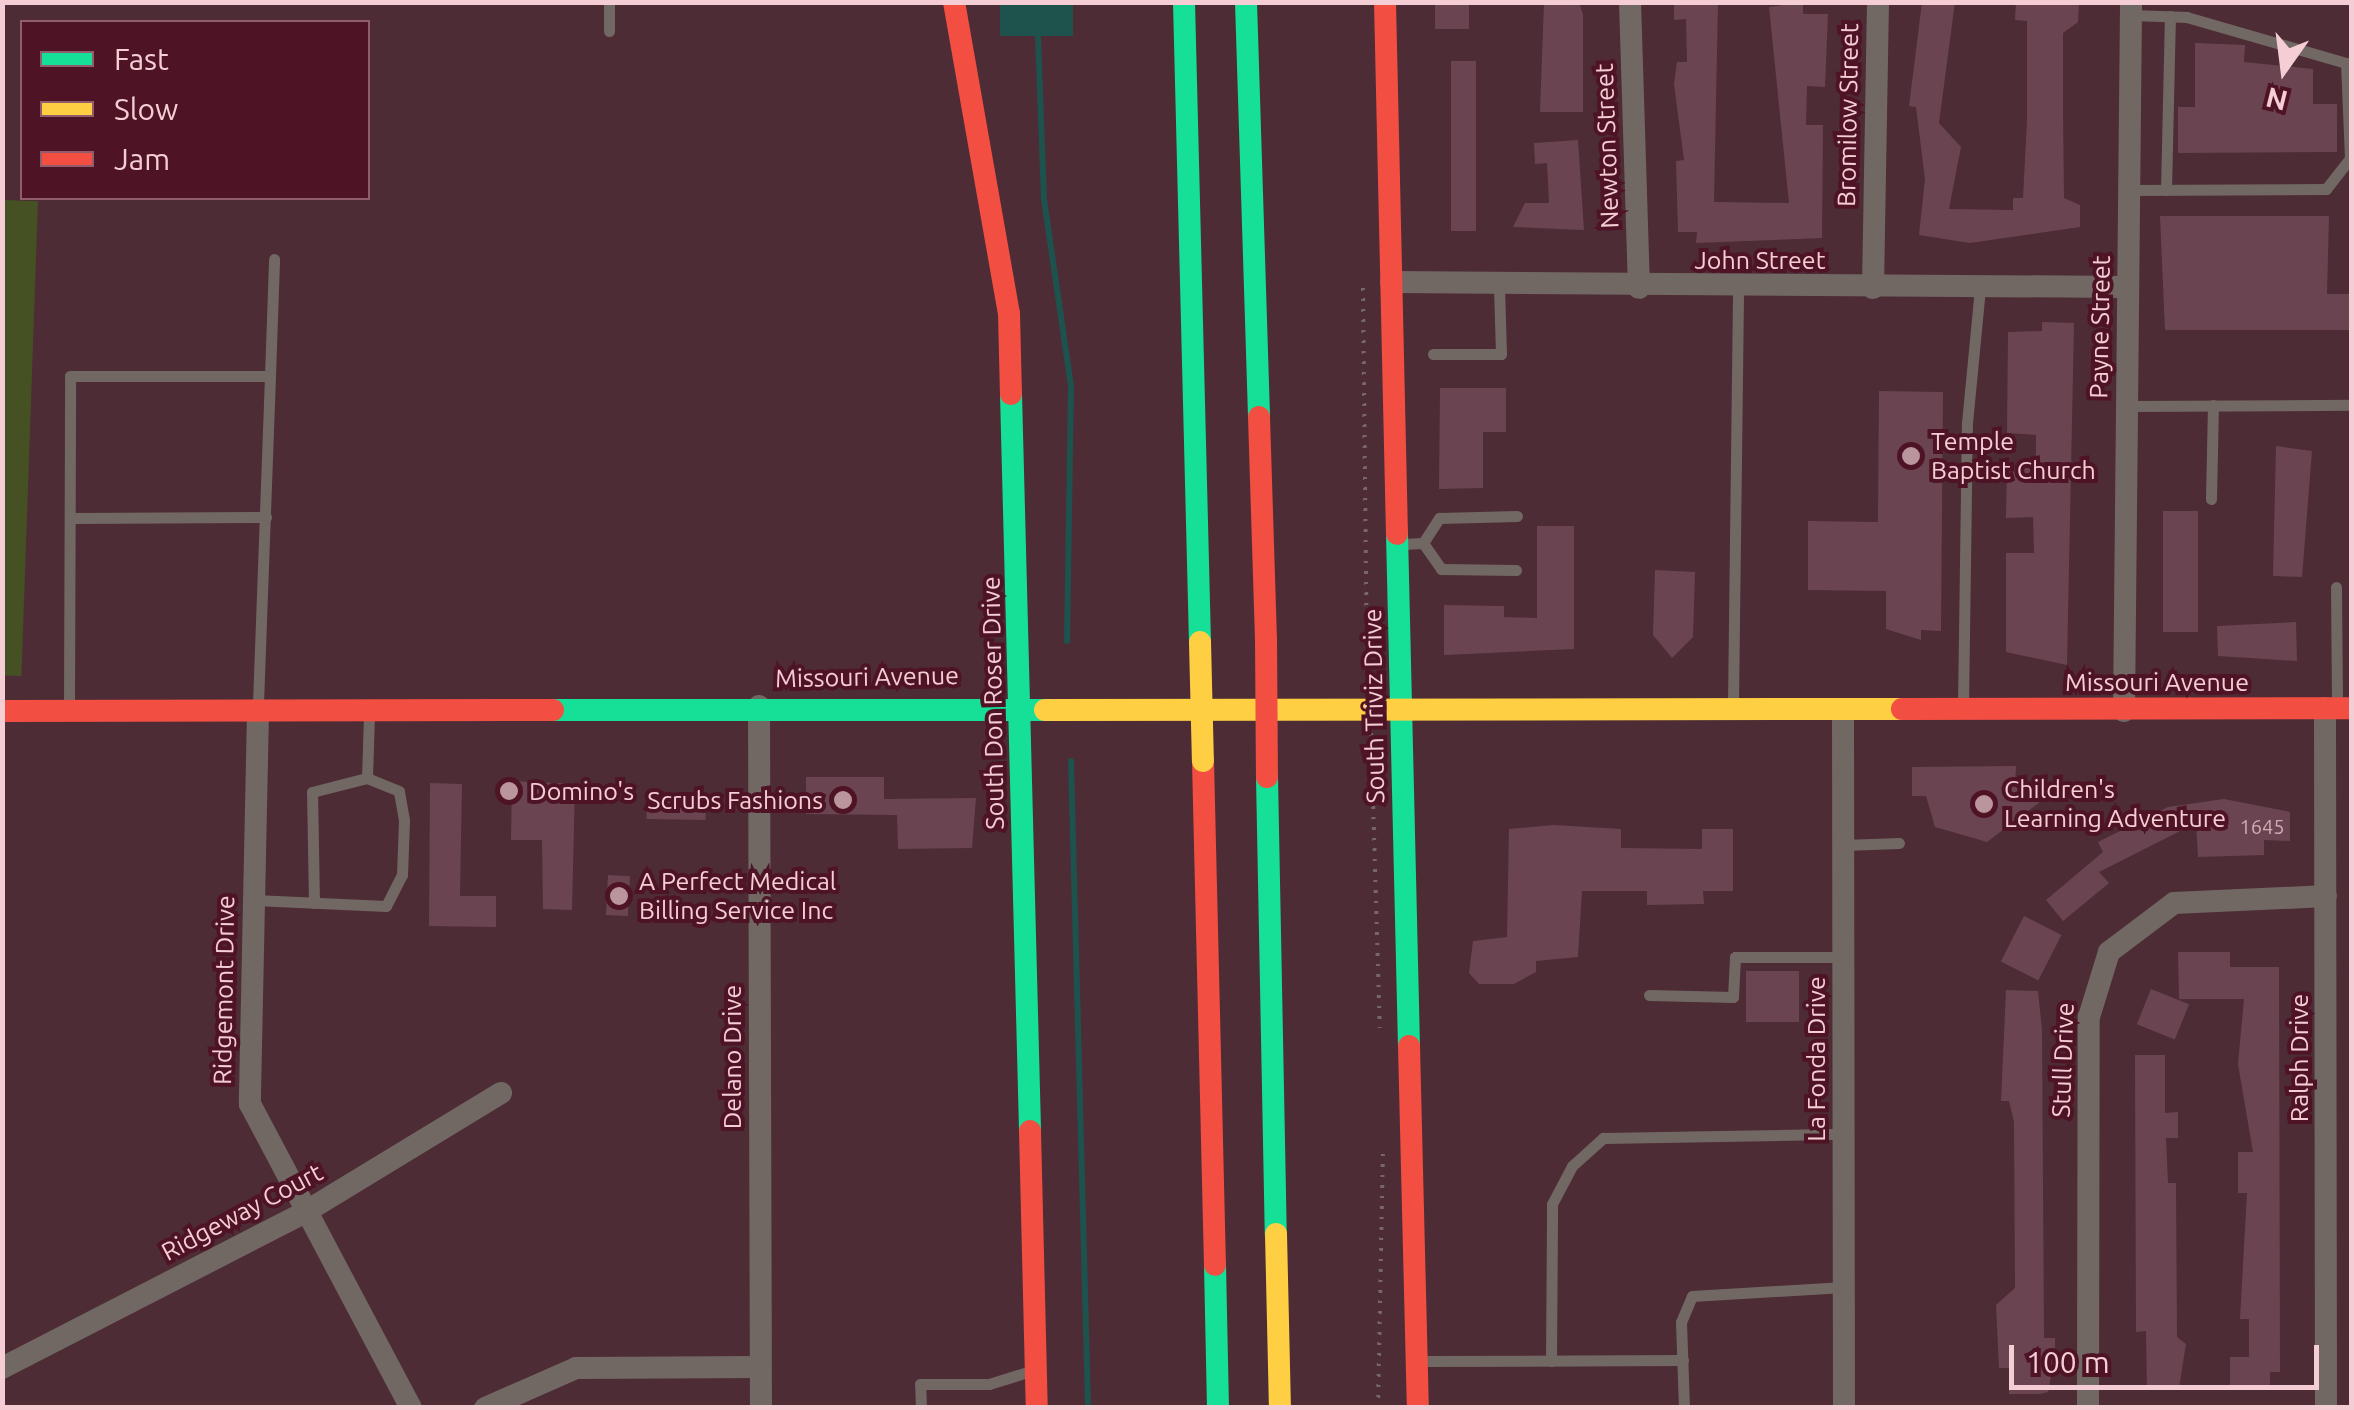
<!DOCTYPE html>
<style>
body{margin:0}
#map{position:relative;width:2354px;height:1410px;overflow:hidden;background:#4d2c36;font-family:Ubuntu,sans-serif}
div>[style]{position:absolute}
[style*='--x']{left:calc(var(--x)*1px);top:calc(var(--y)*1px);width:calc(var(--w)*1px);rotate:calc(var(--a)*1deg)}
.green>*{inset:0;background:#455122;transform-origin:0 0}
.water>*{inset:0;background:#1d524d;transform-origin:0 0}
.stream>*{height:6px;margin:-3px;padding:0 3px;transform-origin:3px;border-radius:3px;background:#1d524d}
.building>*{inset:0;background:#6b4452;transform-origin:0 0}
.path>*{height:4px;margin-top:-2px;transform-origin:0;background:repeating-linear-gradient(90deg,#776766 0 2.5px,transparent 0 10.5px)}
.lane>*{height:11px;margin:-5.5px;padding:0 5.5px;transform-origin:5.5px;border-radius:5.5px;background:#726863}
.street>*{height:22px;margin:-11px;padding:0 11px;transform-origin:11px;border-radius:11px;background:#726863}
.fast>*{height:22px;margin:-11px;padding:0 11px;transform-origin:11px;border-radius:11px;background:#16e098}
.slow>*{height:22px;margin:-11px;padding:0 11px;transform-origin:11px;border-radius:11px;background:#ffcf43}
.jam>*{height:22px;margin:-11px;padding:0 11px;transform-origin:11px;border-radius:11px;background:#f24e42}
.slow-bridge>*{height:22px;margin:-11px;padding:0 11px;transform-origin:11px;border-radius:11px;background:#ffcf43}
.jam-bridge>*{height:22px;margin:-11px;padding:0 11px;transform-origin:11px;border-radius:11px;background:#f24e42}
.dots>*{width:28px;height:28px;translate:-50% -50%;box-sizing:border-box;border:5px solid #4f1326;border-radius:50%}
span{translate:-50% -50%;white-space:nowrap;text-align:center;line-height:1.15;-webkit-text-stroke:8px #4f1326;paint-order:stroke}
.number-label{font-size:20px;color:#d2abb4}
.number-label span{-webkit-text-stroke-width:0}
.street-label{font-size:25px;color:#f5cdd5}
.poi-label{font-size:25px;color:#f5cdd5}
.left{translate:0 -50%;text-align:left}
.right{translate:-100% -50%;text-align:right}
.frame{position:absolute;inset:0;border:5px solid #f5cdd5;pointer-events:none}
.legend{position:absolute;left:20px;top:20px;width:350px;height:180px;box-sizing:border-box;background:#4f1326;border:2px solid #915d6c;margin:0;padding:12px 18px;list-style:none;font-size:30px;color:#f5cdd5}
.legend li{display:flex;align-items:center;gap:20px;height:50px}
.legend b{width:50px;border:2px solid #915d6c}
.north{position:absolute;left:2234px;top:20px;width:100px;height:100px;-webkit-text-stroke:8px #4f1326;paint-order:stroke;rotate:194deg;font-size:28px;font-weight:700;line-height:40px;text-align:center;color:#f5cdd5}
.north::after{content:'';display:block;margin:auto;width:35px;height:45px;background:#f5cdd5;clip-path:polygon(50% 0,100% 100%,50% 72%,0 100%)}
.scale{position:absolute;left:2009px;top:1345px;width:310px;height:45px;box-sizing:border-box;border:5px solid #f5cdd5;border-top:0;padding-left:12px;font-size:30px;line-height:35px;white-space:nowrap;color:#f5cdd5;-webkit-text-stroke:8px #4f1326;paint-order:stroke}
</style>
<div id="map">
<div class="green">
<div style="left:3px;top:200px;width:35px;height:475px;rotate:2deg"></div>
</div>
<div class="water">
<div style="left:1000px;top:3px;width:73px;height:33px"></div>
</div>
<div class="stream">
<div style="--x:1038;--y:36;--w:163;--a:87.9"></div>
<div style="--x:1044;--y:199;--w:190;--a:81.8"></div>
<div style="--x:1071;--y:387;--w:254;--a:90.9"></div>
<div style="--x:1071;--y:761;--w:647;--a:88.49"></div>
</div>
<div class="building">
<div style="left:1435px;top:2px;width:34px;height:27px"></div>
<div style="clip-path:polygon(1544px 2px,1579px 3px,1583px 14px,1583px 112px,1540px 112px)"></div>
<div style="clip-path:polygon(1674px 2px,1718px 2px,1714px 202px,1789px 203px,1769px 7px,1803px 2px,1803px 14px,1828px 14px,1825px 87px,1807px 86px,1806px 125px,1823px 125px,1822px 238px,1696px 243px,1697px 232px,1678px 232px,1676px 161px,1684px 160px,1674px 84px,1677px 62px,1687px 62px,1686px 19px,1674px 20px)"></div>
<div style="clip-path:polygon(1922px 2px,1955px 2px,1939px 123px,1961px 147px,1949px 209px,2013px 210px,2013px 198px,2023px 198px,2027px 121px,2027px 21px,2015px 20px,2016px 2px,2079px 2px,2078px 22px,2063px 33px,2063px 111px,2064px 198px,2080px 205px,2080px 227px,1970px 243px,1919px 235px,1925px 179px,1916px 107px,1909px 106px)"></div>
<div style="clip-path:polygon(2195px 43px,2245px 45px,2244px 62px,2313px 69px,2313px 104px,2337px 104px,2337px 152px,2178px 153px,2178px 107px,2195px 107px)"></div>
<div style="left:1451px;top:61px;width:25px;height:170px"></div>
<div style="clip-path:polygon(1578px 140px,1584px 230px,1513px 227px,1525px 203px,1549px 203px,1547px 163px,1535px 164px,1534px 143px)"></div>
<div style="clip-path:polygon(2160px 216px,2329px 216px,2327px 294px,2352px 294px,2352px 330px,2165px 330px)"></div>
<div style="clip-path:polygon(2042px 322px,2074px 323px,2067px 665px,2006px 652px,2006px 553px,2034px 553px,2033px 517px,2006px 518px,2007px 468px,2036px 468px,2036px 435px,2007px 433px,2008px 332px,2042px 331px)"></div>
<div style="clip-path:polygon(1440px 388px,1506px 388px,1506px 432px,1483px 432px,1483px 488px,1439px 489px)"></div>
<div style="clip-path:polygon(1879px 391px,1943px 392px,1941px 631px,1921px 630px,1921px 640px,1886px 629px,1886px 591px,1808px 590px,1808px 521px,1878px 522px)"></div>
<div style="clip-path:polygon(2276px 446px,2312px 451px,2302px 577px,2273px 576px)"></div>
<div style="left:2163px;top:511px;width:35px;height:121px"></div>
<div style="clip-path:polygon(1537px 526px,1574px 526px,1574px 649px,1444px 655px,1444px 605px,1504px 606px,1504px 617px,1537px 618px)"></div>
<div style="clip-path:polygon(1655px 570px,1695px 572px,1693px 637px,1672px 658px,1653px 635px)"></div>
<div style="clip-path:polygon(2296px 622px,2297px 661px,2218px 656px,2217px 626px)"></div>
<div style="clip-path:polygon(2016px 766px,2015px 786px,2044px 799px,1987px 842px,1935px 827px,1926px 796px,1912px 796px,1912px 767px)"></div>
<div style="clip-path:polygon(806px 777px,884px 777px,884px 799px,976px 798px,972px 848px,898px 849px,897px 815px,806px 814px)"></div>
<div style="clip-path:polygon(512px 781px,575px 784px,572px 910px,543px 909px,542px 840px,511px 840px)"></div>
<div style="clip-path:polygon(430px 783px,462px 784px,460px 896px,496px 896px,496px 927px,429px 926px)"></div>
<div style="left:647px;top:793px;width:59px;height:26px;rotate:1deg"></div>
<div style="clip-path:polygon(2224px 799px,2290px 812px,2290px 841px,2264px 840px,2264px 855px,2198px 857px,2196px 823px,2099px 872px,2109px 883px,2063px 921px,2046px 900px,2103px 852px,2098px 842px,2168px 807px)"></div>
<div style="clip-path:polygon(1553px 825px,1621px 829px,1621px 848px,1702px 849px,1702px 829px,1733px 829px,1733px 891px,1703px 891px,1704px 904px,1647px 905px,1647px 891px,1582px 891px,1578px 957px,1536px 961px,1536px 972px,1514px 984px,1479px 984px,1469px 973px,1473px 941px,1507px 937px,1509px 829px)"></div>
<div style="left:608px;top:875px;width:22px;height:40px;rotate:3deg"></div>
<div style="left:2024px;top:916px;width:42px;height:51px;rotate:27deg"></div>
<div style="clip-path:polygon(2178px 952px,2230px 952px,2230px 967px,2279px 967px,2280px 1372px,2270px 1372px,2270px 1387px,2230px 1387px,2230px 1357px,2249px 1357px,2249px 1319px,2240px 1319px,2247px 1193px,2238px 1193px,2238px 1152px,2253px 1152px,2238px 1064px,2244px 999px,2179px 999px)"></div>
<div style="left:1746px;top:971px;width:53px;height:51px"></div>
<div style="left:2151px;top:989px;width:41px;height:38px;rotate:22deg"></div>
<div style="clip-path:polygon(2006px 990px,2038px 991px,2042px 1030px,2044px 1338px,2055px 1338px,2055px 1356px,2048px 1392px,2040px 1394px,2009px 1394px,2009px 1368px,1999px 1368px,1996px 1305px,2015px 1288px,2014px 1122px,2009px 1101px,2001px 1101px)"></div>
<div style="clip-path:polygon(2135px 1055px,2165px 1055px,2165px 1113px,2178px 1112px,2178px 1138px,2166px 1138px,2168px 1183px,2176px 1183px,2177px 1337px,2186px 1344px,2179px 1388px,2147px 1389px,2146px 1331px,2136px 1332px)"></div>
</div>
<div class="path">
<div style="--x:1363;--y:288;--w:395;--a:89.4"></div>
<div style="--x:2;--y:418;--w:10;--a:0"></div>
<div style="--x:1371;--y:733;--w:295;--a:88.3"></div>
<div style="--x:1378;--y:1408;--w:260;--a:-88.9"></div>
</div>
<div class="lane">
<div style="--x:609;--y:31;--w:29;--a:-90"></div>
<div style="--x:2129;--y:190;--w:197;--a:-0.3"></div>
<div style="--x:2326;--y:189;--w:39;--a:-52"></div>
<div style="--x:2350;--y:158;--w:95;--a:-92.4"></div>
<div style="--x:2346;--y:63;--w:166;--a:-163.9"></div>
<div style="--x:2187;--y:17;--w:56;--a:-178"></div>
<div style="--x:2166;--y:190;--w:174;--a:-88.7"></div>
<div style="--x:1433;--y:354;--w:68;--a:0"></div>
<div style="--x:1501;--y:354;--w:69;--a:-91.7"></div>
<div style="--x:270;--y:376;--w:117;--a:-88"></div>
<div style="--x:2127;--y:406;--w:225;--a:-0.3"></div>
<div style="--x:2211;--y:499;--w:94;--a:-88.8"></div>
<div style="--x:70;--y:518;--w:196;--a:-0.3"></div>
<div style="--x:1423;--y:543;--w:30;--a:-57"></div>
<div style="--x:1439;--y:518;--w:78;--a:-1.5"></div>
<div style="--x:1402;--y:544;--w:21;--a:-3"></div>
<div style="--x:1423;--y:543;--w:32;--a:55"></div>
<div style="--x:1441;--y:569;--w:75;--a:0.8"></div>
<div style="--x:2336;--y:587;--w:117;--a:89.5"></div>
<div style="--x:1733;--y:704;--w:416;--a:-89.3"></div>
<div style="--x:69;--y:706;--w:330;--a:-89.8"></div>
<div style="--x:70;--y:376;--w:200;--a:0"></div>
<div style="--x:270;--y:376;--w:332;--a:92.1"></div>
<div style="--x:1963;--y:706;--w:283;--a:-89.2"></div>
<div style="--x:1967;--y:423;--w:137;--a:-84.5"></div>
<div style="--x:1843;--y:845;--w:56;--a:-2"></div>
<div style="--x:254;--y:900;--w:132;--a:2.6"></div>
<div style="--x:386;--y:906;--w:35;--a:-63"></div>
<div style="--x:402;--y:875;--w:55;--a:-87.9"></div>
<div style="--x:404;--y:820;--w:29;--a:-100"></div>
<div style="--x:399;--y:791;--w:35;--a:-158"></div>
<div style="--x:367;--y:778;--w:65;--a:-88.2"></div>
<div style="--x:314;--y:903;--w:111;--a:-91"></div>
<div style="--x:312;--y:792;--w:57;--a:-14.3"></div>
<div style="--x:1649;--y:995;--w:84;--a:1.4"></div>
<div style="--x:1733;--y:997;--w:40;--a:-87.1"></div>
<div style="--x:1735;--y:957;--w:108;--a:0"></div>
<div style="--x:1422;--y:1361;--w:261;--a:-0.2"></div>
<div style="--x:1551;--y:1361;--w:157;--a:-89.6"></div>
<div style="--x:1552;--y:1204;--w:43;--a:-62.2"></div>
<div style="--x:1572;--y:1166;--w:42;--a:-42.1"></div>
<div style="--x:1603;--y:1138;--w:241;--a:-1"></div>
<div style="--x:921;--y:1408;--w:24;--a:-92"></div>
<div style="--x:920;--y:1384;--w:69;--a:0"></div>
<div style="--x:989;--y:1384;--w:47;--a:-17.3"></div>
<div style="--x:1684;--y:1408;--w:86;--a:-92"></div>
<div style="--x:1681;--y:1322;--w:28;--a:-67"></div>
<div style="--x:1692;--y:1296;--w:152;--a:-3.4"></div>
</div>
<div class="street">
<div style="--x:1630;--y:2;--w:286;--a:88.2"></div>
<div style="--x:1391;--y:282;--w:737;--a:0.39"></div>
<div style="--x:1873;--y:288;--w:286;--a:-89"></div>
<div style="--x:759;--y:706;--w:702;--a:89.84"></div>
<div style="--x:2325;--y:708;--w:700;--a:89.92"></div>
<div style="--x:1843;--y:710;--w:698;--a:89.92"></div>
<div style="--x:2124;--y:711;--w:709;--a:-89.43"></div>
<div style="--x:258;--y:712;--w:392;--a:91.2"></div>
<div style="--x:250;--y:1104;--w:344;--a:62.1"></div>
<div style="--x:2;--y:1368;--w:337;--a:-27.2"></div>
<div style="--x:302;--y:1214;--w:233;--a:-31.3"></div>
<div style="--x:485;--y:1408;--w:99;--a:-23.7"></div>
<div style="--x:576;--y:1368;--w:184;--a:-0.3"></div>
<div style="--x:2088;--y:1408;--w:391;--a:-89.9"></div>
<div style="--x:2089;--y:1017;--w:68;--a:-72.9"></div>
<div style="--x:2109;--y:952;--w:81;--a:-37"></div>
<div style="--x:2174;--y:903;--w:152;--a:-2.6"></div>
</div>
<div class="fast">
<div style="--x:1184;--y:2;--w:640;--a:88.57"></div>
<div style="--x:1246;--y:2;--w:415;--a:88.2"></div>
<div style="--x:1011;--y:394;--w:737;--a:88.52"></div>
<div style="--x:1397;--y:534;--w:512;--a:88.66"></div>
<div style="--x:553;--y:710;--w:492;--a:0"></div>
<div style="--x:1267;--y:777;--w:457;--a:88.9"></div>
<div style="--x:1215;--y:1265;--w:143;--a:88.8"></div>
</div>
<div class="slow">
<div style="--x:1045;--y:710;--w:857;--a:-0.07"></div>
<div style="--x:1276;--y:1234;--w:174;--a:88.7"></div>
</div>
<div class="jam">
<div style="--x:954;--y:2;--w:317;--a:80"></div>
<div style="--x:1009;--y:314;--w:80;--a:88.6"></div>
<div style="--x:1385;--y:2;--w:532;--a:88.71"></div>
<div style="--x:1259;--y:417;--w:222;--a:88.2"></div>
<div style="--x:1902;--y:709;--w:450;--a:-0.1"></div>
<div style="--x:2;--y:711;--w:551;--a:-0.1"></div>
<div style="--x:1203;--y:761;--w:504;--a:88.64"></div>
<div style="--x:1409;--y:1046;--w:362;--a:88.6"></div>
<div style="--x:1030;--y:1131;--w:277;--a:88.6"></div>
</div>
<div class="slow-bridge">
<div style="--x:1200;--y:642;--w:119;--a:88.6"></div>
</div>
<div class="jam-bridge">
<div style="--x:1266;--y:639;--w:138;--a:89.6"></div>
</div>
<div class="dots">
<div style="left:1911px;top:456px;background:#ba959d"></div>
<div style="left:509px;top:791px;background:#ba959d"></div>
<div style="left:843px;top:800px;background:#ba959d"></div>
<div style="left:1984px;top:804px;background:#ba959d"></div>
<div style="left:619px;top:896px;background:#ba959d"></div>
</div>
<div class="number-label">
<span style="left:2262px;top:826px">1645</span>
</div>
<div class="street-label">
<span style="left:1848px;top:115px;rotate:-89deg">Bromilow Street</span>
<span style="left:1607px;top:146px;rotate:-92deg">Newton Street</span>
<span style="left:1760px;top:260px">John Street</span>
<span style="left:2100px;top:327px;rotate:-89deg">Payne Street</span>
<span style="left:867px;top:677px;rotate:-1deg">Missouri Avenue</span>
<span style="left:2157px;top:682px">Missouri Avenue</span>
<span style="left:993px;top:703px;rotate:-91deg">South Don Roser Drive</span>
<span style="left:1374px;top:706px;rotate:-91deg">South Triviz Drive</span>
<span style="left:224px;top:990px;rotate:-89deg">Ridgemont Drive</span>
<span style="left:732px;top:1057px;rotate:-90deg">Delano Drive</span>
<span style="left:2299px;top:1058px;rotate:-90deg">Ralph Drive</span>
<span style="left:1816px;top:1059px;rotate:-90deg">La Fonda Drive</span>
<span style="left:2063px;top:1060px;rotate:-88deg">Stull Drive</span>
<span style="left:242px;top:1212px;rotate:-28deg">Ridgeway Court</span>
</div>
<div class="poi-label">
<span class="left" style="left:1931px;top:456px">Temple<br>Baptist Church</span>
<span class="left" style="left:2004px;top:804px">Children's<br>Learning Adventure</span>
<span class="left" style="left:529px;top:791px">Domino's</span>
<span class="right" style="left:823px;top:800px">Scrubs Fashions</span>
<span class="left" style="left:639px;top:896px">A Perfect Medical<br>Billing Service Inc</span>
</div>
<div class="frame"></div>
<ul class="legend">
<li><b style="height:12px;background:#16e098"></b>Fast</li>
<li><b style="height:12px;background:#ffcf43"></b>Slow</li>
<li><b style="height:12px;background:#f24e42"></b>Jam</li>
</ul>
<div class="north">N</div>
<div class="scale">100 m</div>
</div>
